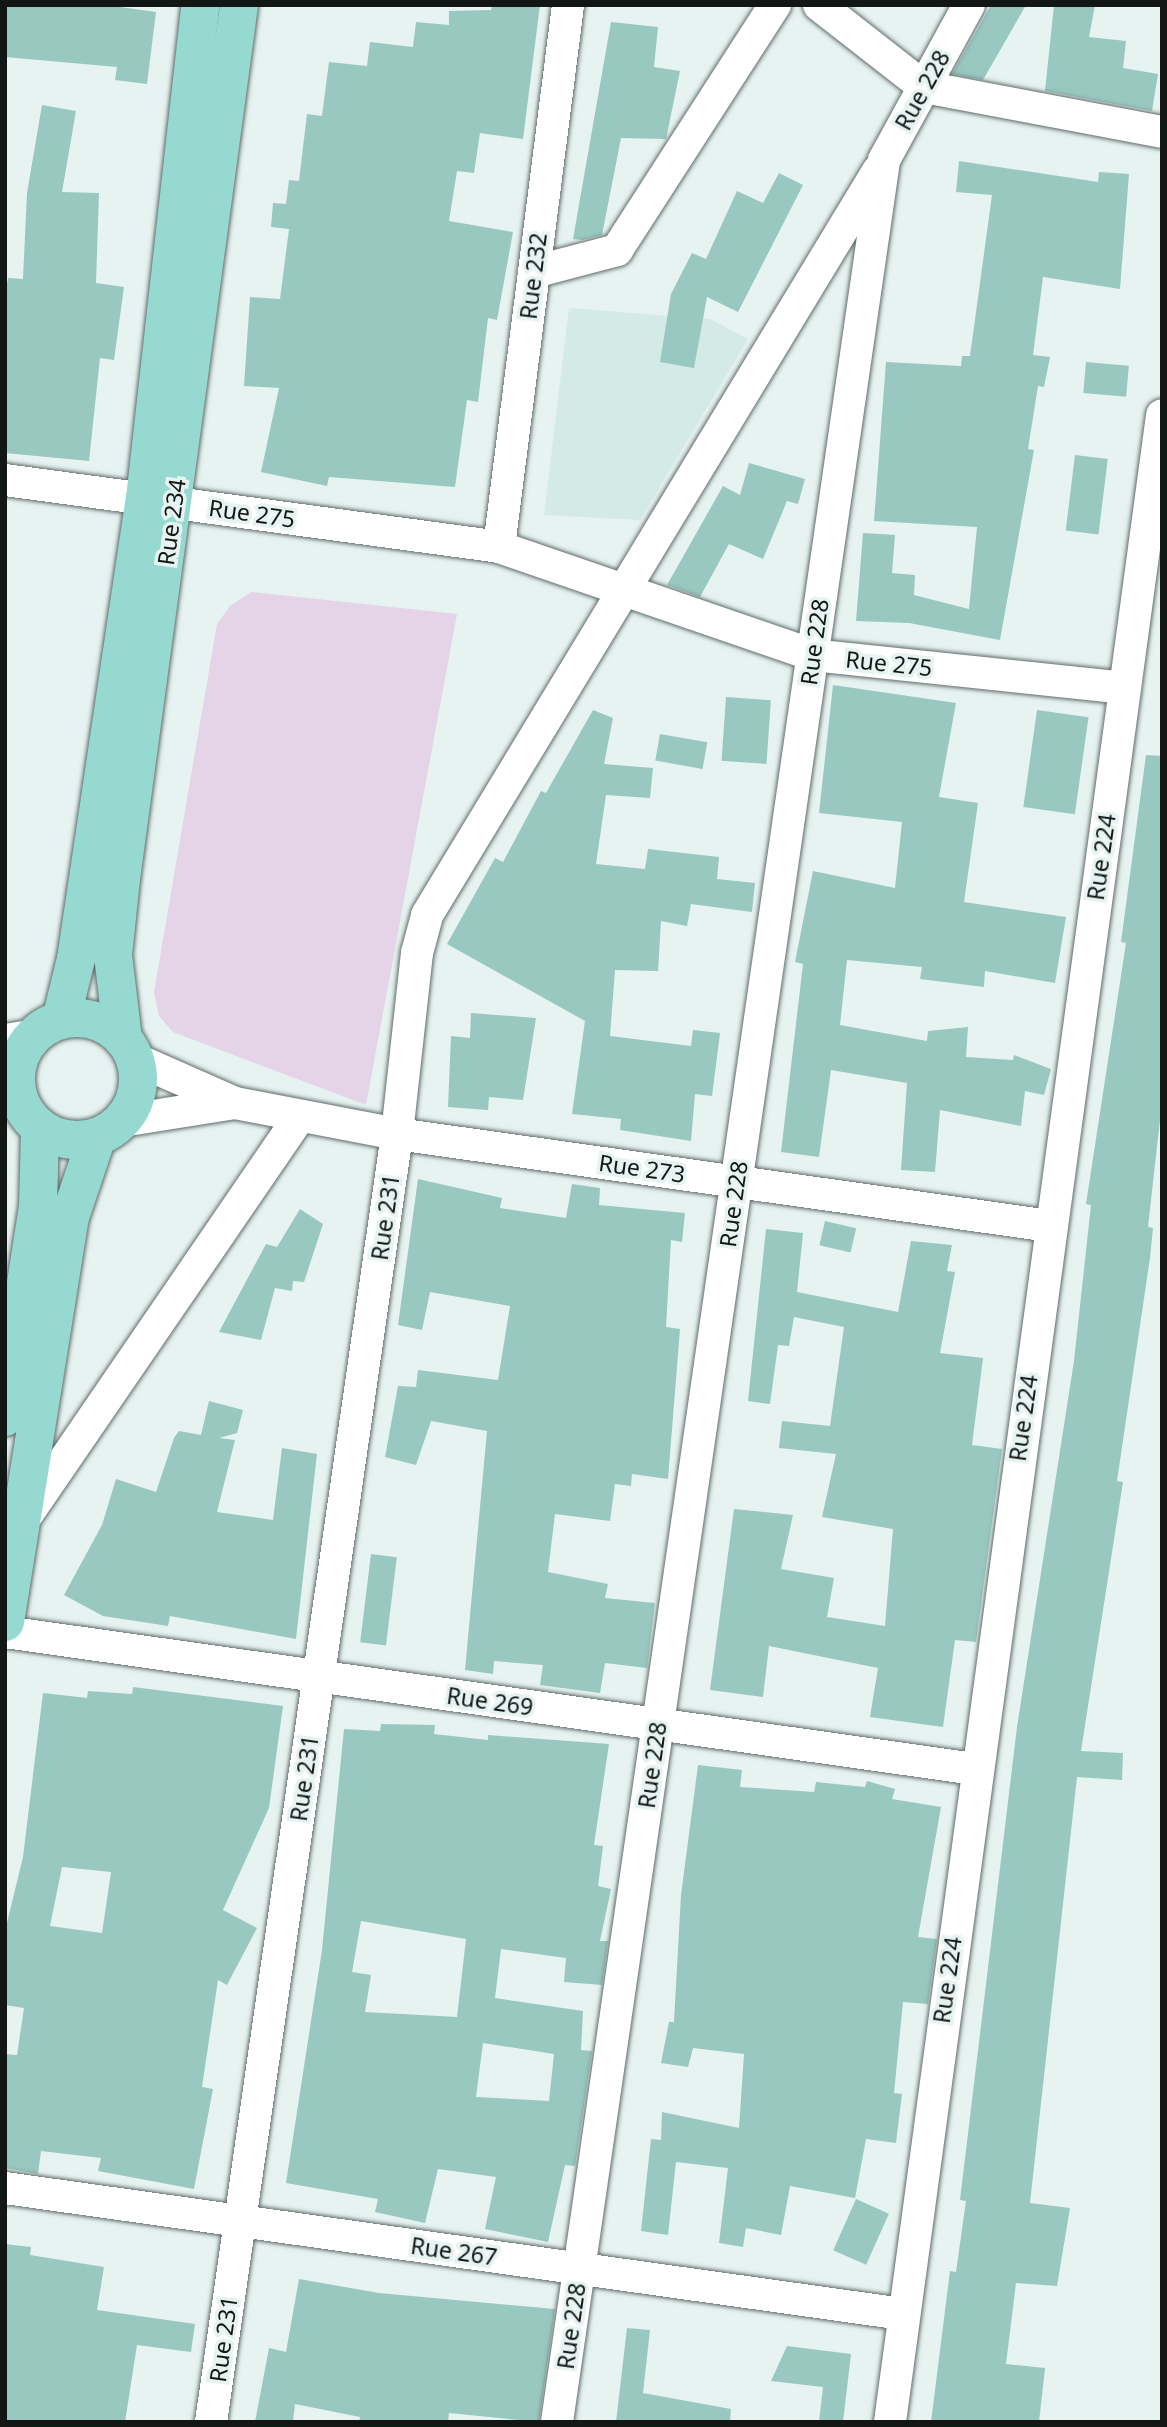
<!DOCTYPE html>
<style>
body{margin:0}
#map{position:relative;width:1167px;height:2427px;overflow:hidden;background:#e6f3f1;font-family:"Noto Sans",sans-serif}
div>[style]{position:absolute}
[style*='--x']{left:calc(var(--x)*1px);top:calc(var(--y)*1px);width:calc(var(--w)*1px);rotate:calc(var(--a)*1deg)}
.built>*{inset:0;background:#d3eae6}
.green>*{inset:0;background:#e5d3e7}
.building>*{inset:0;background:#99c8c0;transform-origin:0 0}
.roads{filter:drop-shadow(0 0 2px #606c6a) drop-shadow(0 0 2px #606c6a)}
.minor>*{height:32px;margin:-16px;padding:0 16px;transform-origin:16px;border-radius:16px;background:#fff}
.major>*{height:38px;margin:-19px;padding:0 19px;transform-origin:19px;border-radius:19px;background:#95d9d1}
.major>.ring{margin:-19px;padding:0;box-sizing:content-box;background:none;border:38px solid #95d9d1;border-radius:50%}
span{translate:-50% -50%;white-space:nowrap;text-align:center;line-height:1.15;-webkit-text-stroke:7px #e6f3f1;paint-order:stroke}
.street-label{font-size:23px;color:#121716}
.frame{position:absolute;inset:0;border:7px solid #121716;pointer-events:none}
</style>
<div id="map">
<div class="built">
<div style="clip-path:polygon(569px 308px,710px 319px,748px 339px,640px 520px,544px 515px)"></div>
</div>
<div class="green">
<div style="clip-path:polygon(251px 592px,457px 614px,366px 1105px,173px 1032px,159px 1016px,154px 992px,217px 624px,230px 606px)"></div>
</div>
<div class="building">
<div style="clip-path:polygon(5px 5px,106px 5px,156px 12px,147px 84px,115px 80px,117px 67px,5px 57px)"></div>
<div style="clip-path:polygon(492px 5px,540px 5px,523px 139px,480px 133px,474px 173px,457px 171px,449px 221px,513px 232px,497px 320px,488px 318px,478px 402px,467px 400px,455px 487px,329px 477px,327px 486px,261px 472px,279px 388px,244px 386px,250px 297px,280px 299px,289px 229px,271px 227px,273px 203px,286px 204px,289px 180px,299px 181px,307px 114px,322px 116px,329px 62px,367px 66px,370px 42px,413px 47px,416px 22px,449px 25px,449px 11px,491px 10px)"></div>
<div style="clip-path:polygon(991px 5px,1026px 5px,983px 80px,952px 74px)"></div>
<div style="clip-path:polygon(1054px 5px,1095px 5px,1089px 37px,1126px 41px,1123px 68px,1158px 74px,1152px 111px,1045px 91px)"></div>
<div style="clip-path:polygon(611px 22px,658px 27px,654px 67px,680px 71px,666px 139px,621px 138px,602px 235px,582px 240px,573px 239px)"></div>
<div style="clip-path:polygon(42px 105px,76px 111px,62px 192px,99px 193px,96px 283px,124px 287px,114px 360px,100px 358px,89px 461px,5px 453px,5px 296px,8px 278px,23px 279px,27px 193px)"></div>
<div style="clip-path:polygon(959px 161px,1098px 182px,1099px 172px,1129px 174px,1120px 289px,1043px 277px,1033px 355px,1050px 357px,1044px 387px,1038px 386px,1028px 449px,1034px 450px,1000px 640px,909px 623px,856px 621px,863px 533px,895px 535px,892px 573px,915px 575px,914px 595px,969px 609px,977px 527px,874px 521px,886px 362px,961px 366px,962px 356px,970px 356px,992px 195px,956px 192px)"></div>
<div style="clip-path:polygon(779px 173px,803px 185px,738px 312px,707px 297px,694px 368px,660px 362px,671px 294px,692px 253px,706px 259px,737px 191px,763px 203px)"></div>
<div style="left:1086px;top:362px;width:43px;height:31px;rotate:5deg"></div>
<div style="left:1075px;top:455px;width:33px;height:76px;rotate:7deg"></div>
<div style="clip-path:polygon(749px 463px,805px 479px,798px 504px,787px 501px,763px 559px,729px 544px,700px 597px,667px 585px,723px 486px,740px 495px)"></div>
<div style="clip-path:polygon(833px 685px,956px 703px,939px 797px,978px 803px,964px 902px,1066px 917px,1055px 983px,985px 971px,984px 987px,920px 979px,922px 967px,847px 960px,840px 1025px,927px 1041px,928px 1031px,968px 1027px,966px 1057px,1013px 1060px,1014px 1055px,1051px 1069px,1044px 1095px,1025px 1091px,1021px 1126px,940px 1110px,935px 1172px,901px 1170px,907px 1083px,831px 1070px,819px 1157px,781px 1152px,803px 964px,795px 962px,813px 871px,895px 888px,902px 822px,819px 813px)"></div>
<div style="left:726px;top:697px;width:45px;height:64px;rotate:4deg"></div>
<div style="clip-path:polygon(593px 710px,613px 718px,604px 764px,653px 768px,650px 798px,606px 795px,596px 864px,645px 869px,648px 849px,719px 857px,717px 879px,755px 883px,752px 912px,691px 904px,687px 926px,661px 921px,658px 971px,615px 970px,610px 1036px,691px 1046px,693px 1030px,720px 1033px,712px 1096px,695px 1094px,691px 1141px,620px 1130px,621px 1119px,572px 1114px,585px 1021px,447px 944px,495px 858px,503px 862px,541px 791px,546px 793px)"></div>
<div style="left:1037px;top:710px;width:52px;height:98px;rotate:8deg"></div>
<div style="left:660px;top:734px;width:48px;height:27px;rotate:10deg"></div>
<div style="clip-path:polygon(1146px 755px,1162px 756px,1162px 1102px,1148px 1227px,1153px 1228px,1150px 1258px,1117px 1481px,1123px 1482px,1081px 1751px,1123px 1753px,1122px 1780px,1077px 1777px,1030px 2203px,1070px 2208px,1057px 2286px,1016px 2283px,1006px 2364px,1045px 2368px,1039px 2422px,931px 2422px,950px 2271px,956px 2272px,966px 2201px,960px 2200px,1017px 1727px,1074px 1361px,1091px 1205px,1086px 1204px,1126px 943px,1121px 942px)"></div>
<div style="clip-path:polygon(471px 1013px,536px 1018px,523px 1100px,489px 1097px,488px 1110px,448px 1107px,451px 1036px,470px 1038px)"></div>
<div style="clip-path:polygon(418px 1179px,502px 1198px,500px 1208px,566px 1218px,572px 1184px,600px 1188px,599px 1205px,685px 1213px,682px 1242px,671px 1240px,666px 1327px,680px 1329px,668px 1479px,632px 1474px,631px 1486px,615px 1484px,610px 1521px,555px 1514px,548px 1572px,608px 1584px,605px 1598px,655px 1603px,647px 1668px,605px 1663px,600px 1693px,540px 1685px,543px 1665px,494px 1661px,493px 1674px,465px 1670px,487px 1431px,431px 1421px,416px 1465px,385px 1457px,398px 1386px,416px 1387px,418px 1370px,498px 1380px,510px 1306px,430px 1292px,422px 1330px,398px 1325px)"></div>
<div style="clip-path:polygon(300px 1209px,323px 1224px,304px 1282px,293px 1281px,292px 1291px,275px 1288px,261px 1340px,219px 1332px,266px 1244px,277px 1247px)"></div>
<div style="left:825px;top:1221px;width:32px;height:25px;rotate:13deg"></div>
<div style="clip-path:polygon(766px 1229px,803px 1233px,797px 1292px,898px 1312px,911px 1241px,952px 1245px,947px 1271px,955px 1272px,940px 1353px,983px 1358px,972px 1445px,1002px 1449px,976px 1642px,955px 1640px,943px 1727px,870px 1717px,878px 1668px,769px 1646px,763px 1697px,710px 1690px,734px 1509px,793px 1515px,781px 1569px,834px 1578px,827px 1617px,885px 1626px,893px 1529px,822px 1517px,836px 1454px,779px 1448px,782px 1421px,830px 1426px,844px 1327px,794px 1317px,789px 1346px,778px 1345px,770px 1404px,748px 1401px)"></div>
<div style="clip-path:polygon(209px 1401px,243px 1410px,237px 1433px,219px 1438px,235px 1440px,217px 1512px,273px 1520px,282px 1448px,317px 1454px,296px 1639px,170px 1616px,168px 1626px,103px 1616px,64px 1595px,102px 1525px,116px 1479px,156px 1492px,174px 1438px,179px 1431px,201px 1435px)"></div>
<div style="left:371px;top:1554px;width:26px;height:89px;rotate:7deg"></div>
<div style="clip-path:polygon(evenodd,133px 1687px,283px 1706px,269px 1808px,223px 1910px,257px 1928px,227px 1985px,218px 1980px,202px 2087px,213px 2089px,194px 2189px,98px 2171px,101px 2158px,41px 2151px,38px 2174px,5px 2168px,5px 2054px,17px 2055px,24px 2008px,5px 2005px,5px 1931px,23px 1857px,43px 1693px,87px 1698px,88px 1691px,132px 1694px,133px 1687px,62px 1867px,111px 1872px,102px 1933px,50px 1926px,62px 1867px)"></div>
<div style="clip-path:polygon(evenodd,381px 1724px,435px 1725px,434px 1734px,488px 1740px,488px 1735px,609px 1744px,594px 1845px,603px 1846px,598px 1886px,611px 1889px,600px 1941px,608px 1941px,602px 1985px,564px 1982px,566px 1958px,501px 1949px,495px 1998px,583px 2011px,581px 2050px,592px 2051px,575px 2166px,565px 2165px,548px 2242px,485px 2229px,496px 2177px,438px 2169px,425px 2223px,375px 2212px,378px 2199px,286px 2183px,322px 1950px,344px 1729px,380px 1731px,381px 1724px,361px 1921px,466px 1939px,457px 2017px,365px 2012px,371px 1975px,352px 1972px,361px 1921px,381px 1724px,483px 2043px,554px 2054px,549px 2101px,476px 2097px,483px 2043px)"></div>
<div style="clip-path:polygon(698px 1765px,742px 1770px,740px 1787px,814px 1792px,816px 1782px,865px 1787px,867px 1781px,895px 1789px,892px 1799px,941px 1807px,918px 1937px,937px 1939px,928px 2004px,903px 2002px,894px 2093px,902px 2094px,896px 2143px,866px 2139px,855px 2198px,790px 2186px,781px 2235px,746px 2228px,743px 2247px,719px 2243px,728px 2168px,676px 2162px,668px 2235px,641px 2231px,651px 2139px,661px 2140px,662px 2112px,739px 2128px,744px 2054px,693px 2048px,688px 2067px,661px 2063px,669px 2022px,674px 2022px,681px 1895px)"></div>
<div style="left:856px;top:2199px;width:36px;height:56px;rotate:24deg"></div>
<div style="clip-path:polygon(5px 2244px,31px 2247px,30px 2255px,104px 2267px,97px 2310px,195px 2324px,191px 2352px,137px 2345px,125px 2422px,5px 2422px)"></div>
<div style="clip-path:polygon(299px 2279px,379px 2293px,555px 2309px,539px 2422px,449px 2413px,448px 2422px,359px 2422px,360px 2417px,295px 2404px,293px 2422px,255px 2422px,269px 2348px,286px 2352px)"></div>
<div style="clip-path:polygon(627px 2328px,650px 2330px,643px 2393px,731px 2409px,730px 2422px,616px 2422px)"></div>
<div style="clip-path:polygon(787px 2346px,851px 2354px,843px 2422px,819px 2422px,823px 2387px,771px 2381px)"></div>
</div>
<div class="roads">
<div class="minor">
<div style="--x:819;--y:5;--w:133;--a:38"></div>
<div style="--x:924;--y:87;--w:242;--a:10.7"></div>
<div style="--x:534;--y:272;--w:86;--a:-14.8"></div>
<div style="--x:617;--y:250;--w:292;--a:-57.2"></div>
<div style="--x:5;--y:480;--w:499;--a:7.7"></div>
<div style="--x:499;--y:547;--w:331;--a:19"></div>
<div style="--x:812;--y:655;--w:314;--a:6"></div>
<div style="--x:499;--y:547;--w:546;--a:-82.74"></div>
<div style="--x:5;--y:1040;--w:30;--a:-9"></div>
<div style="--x:135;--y:1059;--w:109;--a:23.7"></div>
<div style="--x:235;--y:1103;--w:165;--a:10.8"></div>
<div style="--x:397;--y:1134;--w:659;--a:8.02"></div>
<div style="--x:5;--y:1095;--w:17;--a:28"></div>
<div style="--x:122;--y:1121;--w:113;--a:-9.1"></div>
<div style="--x:22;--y:1522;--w:492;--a:-55.6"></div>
<div style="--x:5;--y:1632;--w:980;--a:8.04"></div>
<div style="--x:5;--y:2188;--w:907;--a:7.99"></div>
<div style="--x:211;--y:2422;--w:1301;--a:-81.78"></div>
<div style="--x:397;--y:1134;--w:182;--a:-83.7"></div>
<div style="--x:417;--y:953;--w:39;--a:-75"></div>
<div style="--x:427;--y:915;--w:870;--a:-58.78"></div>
<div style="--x:557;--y:2422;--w:2286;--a:-81.77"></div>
<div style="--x:884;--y:160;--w:177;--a:-61.3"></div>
<div style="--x:890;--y:2422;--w:2025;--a:-82.28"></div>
</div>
<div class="major">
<div class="ring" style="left:16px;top:1018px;width:84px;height:84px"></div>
<div style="--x:61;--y:1020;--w:63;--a:-76.2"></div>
<div style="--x:76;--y:959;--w:465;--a:-81.5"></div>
<div style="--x:145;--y:499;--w:497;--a:-83.6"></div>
<div style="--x:123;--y:1039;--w:85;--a:-96.8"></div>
<div style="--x:113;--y:955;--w:76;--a:-84"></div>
<div style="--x:121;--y:879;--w:882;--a:-82.31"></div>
<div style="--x:5;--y:1417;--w:213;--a:-81.1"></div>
<div style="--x:38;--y:1207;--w:79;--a:-88.5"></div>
<div style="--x:5;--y:1622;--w:410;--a:-80.9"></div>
<div style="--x:70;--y:1217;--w:84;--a:-71.4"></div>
</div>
</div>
<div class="street-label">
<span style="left:922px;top:90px;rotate:-61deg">Rue 228</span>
<span style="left:533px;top:276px;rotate:-83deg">Rue 232</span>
<span style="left:252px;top:513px;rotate:8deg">Rue 275</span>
<span style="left:171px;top:522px;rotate:-82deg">Rue 234</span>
<span style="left:814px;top:642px;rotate:-82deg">Rue 228</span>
<span style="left:889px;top:663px;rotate:6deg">Rue 275</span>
<span style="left:1101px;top:857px;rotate:-82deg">Rue 224</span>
<span style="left:642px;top:1168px;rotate:8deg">Rue 273</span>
<span style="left:733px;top:1204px;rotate:-82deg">Rue 228</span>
<span style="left:385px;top:1217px;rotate:-82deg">Rue 231</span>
<span style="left:1023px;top:1418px;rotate:-82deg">Rue 224</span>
<span style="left:490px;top:1701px;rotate:8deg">Rue 269</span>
<span style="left:652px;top:1765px;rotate:-82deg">Rue 228</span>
<span style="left:304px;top:1778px;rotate:-82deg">Rue 231</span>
<span style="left:947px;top:1980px;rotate:-82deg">Rue 224</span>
<span style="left:454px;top:2251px;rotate:8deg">Rue 267</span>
<span style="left:571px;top:2326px;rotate:-82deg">Rue 228</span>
<span style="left:223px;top:2339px;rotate:-82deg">Rue 231</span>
</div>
<div class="frame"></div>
</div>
